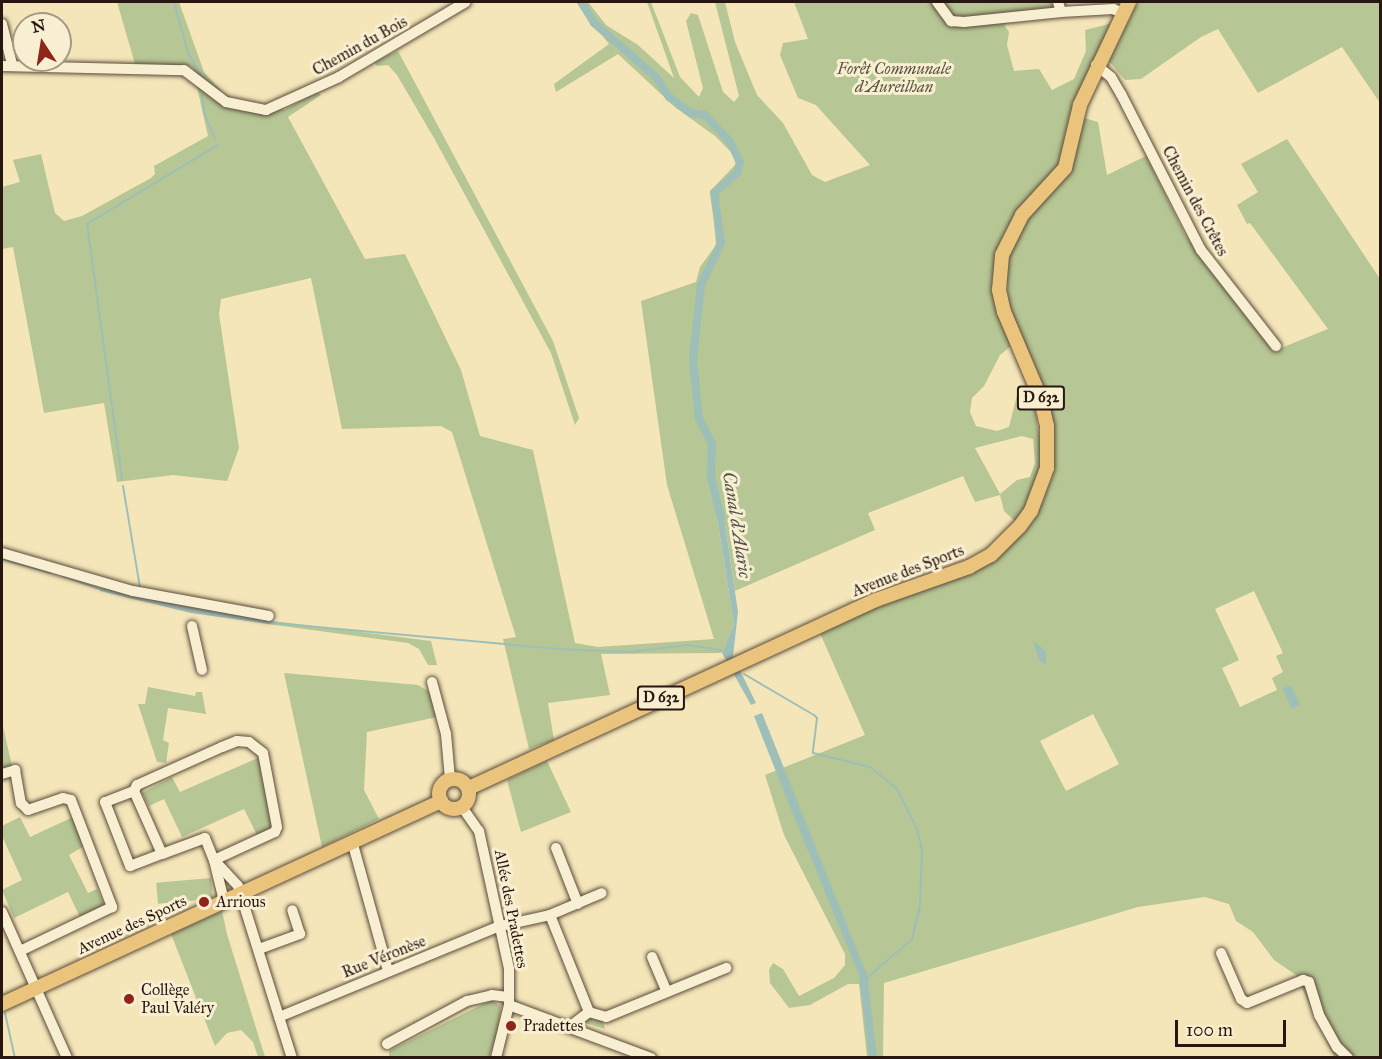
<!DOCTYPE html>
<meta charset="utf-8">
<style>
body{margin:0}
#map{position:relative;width:1382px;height:1059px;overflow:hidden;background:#f4e6b9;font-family:"IM FELL Great Primer",serif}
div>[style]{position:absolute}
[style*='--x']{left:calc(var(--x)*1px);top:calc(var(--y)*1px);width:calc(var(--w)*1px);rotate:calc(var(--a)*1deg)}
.green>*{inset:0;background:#b6c694;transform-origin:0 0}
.water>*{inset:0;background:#9ebeb8;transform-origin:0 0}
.stream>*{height:2px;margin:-1px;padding:0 1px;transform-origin:1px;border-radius:1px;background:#9ebeb8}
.canal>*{height:8px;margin:-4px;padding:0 4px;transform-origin:4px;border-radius:4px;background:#9ebeb8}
.roads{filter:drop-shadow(0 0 2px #5b4b3a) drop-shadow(0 0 2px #5b4b3a)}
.minor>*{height:10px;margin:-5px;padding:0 5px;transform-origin:5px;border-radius:5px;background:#f8efd2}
.major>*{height:14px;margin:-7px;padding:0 7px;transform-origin:7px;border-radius:7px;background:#eac37c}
.major>.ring{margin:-7px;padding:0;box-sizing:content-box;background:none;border:14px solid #eac37c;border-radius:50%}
.dots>*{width:16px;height:16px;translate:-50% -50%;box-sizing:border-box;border:3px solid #f8efd2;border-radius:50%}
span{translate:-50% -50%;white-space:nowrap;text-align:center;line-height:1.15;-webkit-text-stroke:6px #f8efd2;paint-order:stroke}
.shield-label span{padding:2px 4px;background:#f8efd2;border:2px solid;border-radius:4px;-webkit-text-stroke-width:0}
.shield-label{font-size:15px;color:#281710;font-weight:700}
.street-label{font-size:16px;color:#281710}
.park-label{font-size:16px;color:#5a543e;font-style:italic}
.poi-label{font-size:16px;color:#281710}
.left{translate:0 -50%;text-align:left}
.water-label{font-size:18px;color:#51514b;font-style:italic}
.frame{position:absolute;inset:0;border:3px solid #281710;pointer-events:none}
.north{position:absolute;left:12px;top:12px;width:60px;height:60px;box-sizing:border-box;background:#f8efd2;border:2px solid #a59984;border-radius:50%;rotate:348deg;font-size:16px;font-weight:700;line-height:24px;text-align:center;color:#281710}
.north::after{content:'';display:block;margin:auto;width:21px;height:27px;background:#8f2418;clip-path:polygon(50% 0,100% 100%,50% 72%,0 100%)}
.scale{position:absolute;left:1175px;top:1020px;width:111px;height:27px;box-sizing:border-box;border:3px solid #281710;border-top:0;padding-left:8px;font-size:18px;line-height:21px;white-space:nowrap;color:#281710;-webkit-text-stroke:4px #f8efd2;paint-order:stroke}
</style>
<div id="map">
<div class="green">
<div style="clip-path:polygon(evenodd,117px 2px,179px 2px,204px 72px,223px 93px,242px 104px,275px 104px,284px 110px,317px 92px,321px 95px,288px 117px,365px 259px,405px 254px,461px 370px,480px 436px,533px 450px,575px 643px,598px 647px,714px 639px,667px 485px,641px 301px,696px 282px,700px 267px,716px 245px,711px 190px,736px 164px,731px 152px,715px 136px,676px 108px,618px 54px,556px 92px,554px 84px,609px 44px,576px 2px,588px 2px,606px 25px,638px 45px,674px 78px,647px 2px,651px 2px,680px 77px,699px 97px,703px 88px,686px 21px,691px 13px,698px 15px,723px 92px,734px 102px,739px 96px,715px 2px,725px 2px,735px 42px,757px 95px,783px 123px,812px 175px,825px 182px,870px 165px,816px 105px,798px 98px,780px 55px,783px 43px,808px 39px,794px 2px,1051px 2px,1053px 10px,1004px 25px,1009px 32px,1007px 45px,1014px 71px,1039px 69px,1052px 90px,1074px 79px,1086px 51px,1085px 30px,1113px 23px,1060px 166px,1014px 219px,1002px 238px,995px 264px,999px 303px,1011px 346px,1000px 355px,984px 386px,972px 398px,970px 412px,976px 426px,997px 431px,1009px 427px,1017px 395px,1032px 391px,1043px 461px,1027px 509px,1015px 521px,1004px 511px,1000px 495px,975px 502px,963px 476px,868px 513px,875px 530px,735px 591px,723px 510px,716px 512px,734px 624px,722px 653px,601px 654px,610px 695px,548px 703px,554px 740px,529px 749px,503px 639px,516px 637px,452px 432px,441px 426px,342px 429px,311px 278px,221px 299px,219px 314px,239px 448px,227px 481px,173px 475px,117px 482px,104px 403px,44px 413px,13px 247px,2px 249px,2px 187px,20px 182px,13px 160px,41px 154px,55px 213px,64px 221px,82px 216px,151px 178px,155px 174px,154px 166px,208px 136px,197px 87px,201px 79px,191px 66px,135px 64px,117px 2px,1022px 436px,1033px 439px,1035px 463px,1030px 477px,1017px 480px,1000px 494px,975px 448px,1022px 436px)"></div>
<div style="clip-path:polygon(1138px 2px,1380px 2px,1380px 103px,1342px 47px,1258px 93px,1218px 29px,1201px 37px,1141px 79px,1125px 80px,1109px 61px)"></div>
<div style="clip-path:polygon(398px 51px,553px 341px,579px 418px,575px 425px,551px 353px,434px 138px,397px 75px,388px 65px,377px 66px,374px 62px)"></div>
<div style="clip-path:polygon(evenodd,1084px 118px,1098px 122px,1107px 175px,1146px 156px,1185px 235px,1276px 350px,1328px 329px,1250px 223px,1247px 224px,1237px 205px,1258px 192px,1241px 164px,1287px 139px,1380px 279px,1380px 1057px,1334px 1057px,1296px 975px,1274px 960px,1253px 932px,1236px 921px,1229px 904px,1205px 897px,1138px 907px,884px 983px,883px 1057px,867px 1057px,859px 984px,848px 984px,810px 1005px,789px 1008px,770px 983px,769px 970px,773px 963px,783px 969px,799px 996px,834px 978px,845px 965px,845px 954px,784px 835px,765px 775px,865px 735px,819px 631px,1005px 550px,1034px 520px,1052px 478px,1053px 444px,1009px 313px,1006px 259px,1024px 221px,1072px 165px,1084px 118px,1254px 591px,1283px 653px,1276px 656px,1283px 672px,1272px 678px,1277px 690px,1240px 707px,1222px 668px,1239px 660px,1215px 609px,1254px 591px,1084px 118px,1093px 714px,1119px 764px,1066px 791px,1040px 741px,1093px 714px)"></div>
<div style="clip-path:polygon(274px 621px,431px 641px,437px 665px,428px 665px,419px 649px,408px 643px,275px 625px)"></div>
<div style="clip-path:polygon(284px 673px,418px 685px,428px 691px,435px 706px,437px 717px,367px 732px,364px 790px,379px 819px,322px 847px)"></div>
<div style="clip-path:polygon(148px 687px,195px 696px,196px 692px,202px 692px,206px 714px,168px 708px,163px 740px,169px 743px,166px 763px,157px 762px,138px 704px,145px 704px)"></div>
<div style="clip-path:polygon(2px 722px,12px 766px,2px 770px)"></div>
<div style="clip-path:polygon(260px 757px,273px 829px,258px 837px,244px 809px,182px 837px,164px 799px,149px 806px,142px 793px,172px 777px,180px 792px)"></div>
<div style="clip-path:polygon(547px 761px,571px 812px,521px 832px,507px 780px)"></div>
<div style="clip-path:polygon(20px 817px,30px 837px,73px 817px,84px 846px,69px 855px,88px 893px,97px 889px,104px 906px,80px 917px,68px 892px,14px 918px,2px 890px,22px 880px,2px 836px,2px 826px)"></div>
<div style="left:211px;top:878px;width:21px;height:55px;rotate:85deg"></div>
<div style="clip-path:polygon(222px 911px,227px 934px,265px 1057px,258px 1057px,253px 1042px,241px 1030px,227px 1033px,215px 1046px,171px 934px)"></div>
<div style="clip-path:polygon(491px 1000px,501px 1006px,498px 1031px,489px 1057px,389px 1057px,389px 1051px)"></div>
<div style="clip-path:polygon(587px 1015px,602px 1019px,605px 1029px,579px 1021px)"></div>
</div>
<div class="water">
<div style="clip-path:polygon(723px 510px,738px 612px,733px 656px,756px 703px,751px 705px,722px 653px,734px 624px,716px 512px)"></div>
<div style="clip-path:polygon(101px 588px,274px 621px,275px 625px,191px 613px,100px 591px)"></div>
<div style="clip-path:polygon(1033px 641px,1046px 651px,1046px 665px,1039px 660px)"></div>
<div style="left:1291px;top:685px;width:22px;height:9px;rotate:66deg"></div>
<div style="clip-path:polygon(762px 713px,868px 978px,867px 984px,862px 982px,788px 802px,754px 716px)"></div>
</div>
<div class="stream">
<div style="--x:174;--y:2;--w:53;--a:74.6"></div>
<div style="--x:188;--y:53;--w:28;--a:60"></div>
<div style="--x:202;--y:94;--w:19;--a:84"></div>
<div style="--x:204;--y:113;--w:28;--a:67"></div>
<div style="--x:122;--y:479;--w:257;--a:-97.8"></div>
<div style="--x:87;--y:224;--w:153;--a:-31.1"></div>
<div style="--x:123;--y:486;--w:103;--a:80.5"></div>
<div style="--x:2;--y:559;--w:51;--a:15.9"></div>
<div style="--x:63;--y:576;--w:41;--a:19.7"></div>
<div style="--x:273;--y:623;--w:284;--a:5.2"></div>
<div style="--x:556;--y:649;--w:73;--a:2.4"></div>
<div style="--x:629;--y:652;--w:59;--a:-6.8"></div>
<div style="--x:688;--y:645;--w:36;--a:9"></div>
<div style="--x:744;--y:674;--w:81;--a:30.4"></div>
<div style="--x:814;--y:715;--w:4;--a:45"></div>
<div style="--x:817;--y:718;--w:35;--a:97"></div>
<div style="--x:813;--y:753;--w:59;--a:13.8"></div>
<div style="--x:870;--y:767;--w:35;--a:39"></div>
<div style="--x:897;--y:789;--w:45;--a:63.4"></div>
<div style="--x:917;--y:829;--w:21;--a:76"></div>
<div style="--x:922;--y:849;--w:56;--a:92"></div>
<div style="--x:920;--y:905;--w:35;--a:103"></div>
<div style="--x:912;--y:939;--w:60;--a:139.1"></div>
<div style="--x:5;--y:1013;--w:46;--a:77.5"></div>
</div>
<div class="canal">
<div style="--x:581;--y:2;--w:25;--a:58"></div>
<div style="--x:594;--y:23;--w:82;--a:41.1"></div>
<div style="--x:656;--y:77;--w:24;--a:57"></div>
<div style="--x:669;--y:97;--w:27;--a:36"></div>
<div style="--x:691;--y:113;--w:14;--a:8"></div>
<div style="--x:705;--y:115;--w:37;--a:47"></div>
<div style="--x:730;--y:142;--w:22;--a:63"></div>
<div style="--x:740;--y:162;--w:11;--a:105"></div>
<div style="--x:737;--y:173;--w:30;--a:139"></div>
<div style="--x:714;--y:193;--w:50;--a:82"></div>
<div style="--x:721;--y:243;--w:47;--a:115.5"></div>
<div style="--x:701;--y:285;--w:74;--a:96.2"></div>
<div style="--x:693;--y:359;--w:60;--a:84.3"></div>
<div style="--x:699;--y:419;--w:27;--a:62"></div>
<div style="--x:712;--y:443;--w:34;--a:92"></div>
<div style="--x:711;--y:477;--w:42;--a:76.3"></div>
<div style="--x:863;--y:974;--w:85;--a:83.2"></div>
</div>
<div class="roads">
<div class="minor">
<div style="--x:937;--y:2;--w:24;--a:54"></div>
<div style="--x:951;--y:21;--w:13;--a:4"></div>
<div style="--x:964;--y:22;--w:98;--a:-5.9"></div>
<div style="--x:1058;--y:2;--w:10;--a:73"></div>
<div style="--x:1061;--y:12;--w:52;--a:-3.3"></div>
<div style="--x:1113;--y:9;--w:11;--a:22"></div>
<div style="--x:2;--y:24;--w:41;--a:76"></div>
<div style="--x:1096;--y:65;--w:19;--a:39"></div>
<div style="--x:1111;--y:77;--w:20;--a:60"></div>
<div style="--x:1121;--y:94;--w:175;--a:62.9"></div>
<div style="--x:1201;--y:250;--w:122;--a:52"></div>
<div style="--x:2;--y:66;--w:182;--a:1.3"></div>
<div style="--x:184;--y:70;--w:53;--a:37.3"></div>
<div style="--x:226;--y:102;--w:41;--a:11.3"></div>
<div style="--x:266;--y:110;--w:80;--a:-24.3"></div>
<div style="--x:339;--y:77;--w:147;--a:-30.6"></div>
<div style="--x:2;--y:553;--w:136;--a:16.2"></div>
<div style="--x:133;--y:591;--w:138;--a:10.4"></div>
<div style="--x:192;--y:626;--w:45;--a:77.2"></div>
<div style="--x:432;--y:682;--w:54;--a:74.9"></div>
<div style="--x:446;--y:734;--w:45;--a:84.9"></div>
<div style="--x:2;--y:774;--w:14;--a:-17"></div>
<div style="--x:15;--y:770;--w:34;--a:80"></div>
<div style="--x:21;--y:803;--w:10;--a:45"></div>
<div style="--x:28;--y:810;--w:37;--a:-19"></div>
<div style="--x:63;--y:798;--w:8;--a:14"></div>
<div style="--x:71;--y:800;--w:115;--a:69"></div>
<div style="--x:112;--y:907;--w:102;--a:154.4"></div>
<div style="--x:134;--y:791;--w:31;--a:159"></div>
<div style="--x:105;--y:802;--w:69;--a:68.7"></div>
<div style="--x:130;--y:866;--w:34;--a:-21"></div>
<div style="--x:462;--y:807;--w:29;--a:55"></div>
<div style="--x:479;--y:831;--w:141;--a:77.7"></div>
<div style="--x:509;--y:969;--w:36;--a:90"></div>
<div style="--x:509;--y:1005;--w:55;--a:103.8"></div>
<div style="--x:352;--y:841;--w:135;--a:74.5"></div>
<div style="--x:556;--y:848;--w:60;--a:68.6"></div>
<div style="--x:214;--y:860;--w:67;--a:-24.7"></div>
<div style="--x:275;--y:832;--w:5;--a:-68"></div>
<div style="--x:277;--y:827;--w:75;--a:-100.7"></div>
<div style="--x:263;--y:753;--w:18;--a:-142"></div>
<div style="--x:249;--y:742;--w:12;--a:-175"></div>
<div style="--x:237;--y:741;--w:16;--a:158"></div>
<div style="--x:222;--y:747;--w:93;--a:155.9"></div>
<div style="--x:137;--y:785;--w:7;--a:117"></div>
<div style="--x:134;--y:791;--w:69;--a:66"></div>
<div style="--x:162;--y:854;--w:46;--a:-20.4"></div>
<div style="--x:205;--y:838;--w:24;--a:68"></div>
<div style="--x:214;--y:860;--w:35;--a:47"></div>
<div style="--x:238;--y:886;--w:180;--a:72.6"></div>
<div style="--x:214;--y:860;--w:42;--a:76.3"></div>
<div style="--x:2;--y:912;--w:160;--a:66"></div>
<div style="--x:550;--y:915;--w:105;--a:68.1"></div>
<div style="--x:589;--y:1012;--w:21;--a:143"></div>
<div style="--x:259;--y:949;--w:44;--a:-20.1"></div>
<div style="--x:300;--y:934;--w:25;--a:-108"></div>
<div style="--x:1221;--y:953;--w:50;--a:66.5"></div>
<div style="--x:1241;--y:999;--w:7;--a:34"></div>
<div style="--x:1247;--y:1003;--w:61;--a:-22.3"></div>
<div style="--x:1303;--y:980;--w:6;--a:18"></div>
<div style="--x:1309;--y:982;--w:34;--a:73"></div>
<div style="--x:1319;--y:1015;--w:37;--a:61"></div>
<div style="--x:1337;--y:1047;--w:16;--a:45"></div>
<div style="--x:652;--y:957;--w:38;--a:67"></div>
<div style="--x:509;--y:1005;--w:152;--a:20.5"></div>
<div style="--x:589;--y:1012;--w:18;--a:16"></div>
<div style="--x:606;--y:1017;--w:130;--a:-22.2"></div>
<div style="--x:279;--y:1017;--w:239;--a:-22.4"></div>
<div style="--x:500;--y:926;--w:51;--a:-12.4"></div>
<div style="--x:550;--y:915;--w:56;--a:-22.9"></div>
<div style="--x:387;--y:1044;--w:91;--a:-28.3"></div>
<div style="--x:467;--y:1001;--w:26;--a:-13"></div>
<div style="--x:492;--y:995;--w:17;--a:7"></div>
</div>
<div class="major">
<div class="ring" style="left:439px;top:779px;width:16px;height:16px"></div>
<div style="--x:469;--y:788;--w:448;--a:-24.8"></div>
<div style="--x:876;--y:600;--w:99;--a:-19.5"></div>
<div style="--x:969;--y:567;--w:25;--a:-29"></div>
<div style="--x:991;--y:555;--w:41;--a:-45"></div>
<div style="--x:1020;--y:526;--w:19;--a:-54"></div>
<div style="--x:1031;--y:511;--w:46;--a:-69.6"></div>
<div style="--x:1047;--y:468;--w:42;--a:-90"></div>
<div style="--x:1047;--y:426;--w:28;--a:-103"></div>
<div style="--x:1041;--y:399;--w:95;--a:-113"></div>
<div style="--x:1004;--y:312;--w:23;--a:-103"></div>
<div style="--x:999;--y:290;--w:35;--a:-85"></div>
<div style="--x:1002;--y:255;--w:45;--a:-63.4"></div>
<div style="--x:1022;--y:215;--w:64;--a:-47.5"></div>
<div style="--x:1065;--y:168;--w:65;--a:-76.6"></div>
<div style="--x:1080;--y:105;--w:114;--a:-64.6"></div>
<div style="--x:2;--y:1004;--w:484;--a:-24.8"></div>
</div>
</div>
<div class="dots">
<div style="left:204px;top:902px;background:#8f2418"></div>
<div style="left:129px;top:999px;background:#8f2418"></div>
<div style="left:511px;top:1026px;background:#8f2418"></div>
</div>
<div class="shield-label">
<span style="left:1041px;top:398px">D 632</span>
<span style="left:661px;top:698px">D 632</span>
</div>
<div class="street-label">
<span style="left:360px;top:46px;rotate:-29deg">Chemin du Bois</span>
<span style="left:1195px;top:201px;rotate:62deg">Chemin des Crêtes</span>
<span style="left:908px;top:571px;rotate:-21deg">Avenue des Sports</span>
<span style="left:511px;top:909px;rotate:79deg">Allée des Pradettes</span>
<span style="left:132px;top:925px;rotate:-25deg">Avenue des Sports</span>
<span style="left:384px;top:957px;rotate:-22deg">Rue Véronèse</span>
</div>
<div class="park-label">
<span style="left:894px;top:78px">Forêt Communale<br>d'Aureilhan</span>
</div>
<div class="poi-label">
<span class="left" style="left:216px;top:902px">Arrious</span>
<span class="left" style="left:141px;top:999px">Collège<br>Paul Valéry</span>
<span class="left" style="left:523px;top:1026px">Pradettes</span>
</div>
<div class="water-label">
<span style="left:737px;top:525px;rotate:81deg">Canal d'Alaric</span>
</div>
<div class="frame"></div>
<div class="north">N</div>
<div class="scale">100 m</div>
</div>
